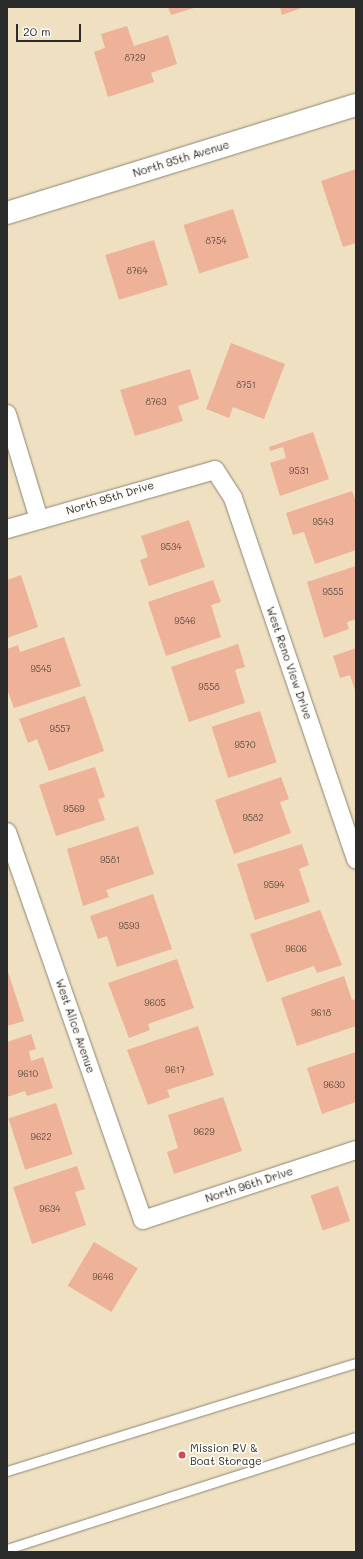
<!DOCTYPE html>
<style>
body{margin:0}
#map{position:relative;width:363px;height:1559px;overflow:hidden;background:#eee0c0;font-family:Mali,sans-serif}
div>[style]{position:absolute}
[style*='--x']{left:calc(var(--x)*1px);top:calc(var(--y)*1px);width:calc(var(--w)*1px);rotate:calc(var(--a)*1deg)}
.building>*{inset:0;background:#edb297;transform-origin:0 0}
.roads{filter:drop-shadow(0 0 1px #8c8676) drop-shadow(0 0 1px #8c8676)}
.lane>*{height:9px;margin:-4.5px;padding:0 4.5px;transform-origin:4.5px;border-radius:4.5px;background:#fff}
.street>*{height:18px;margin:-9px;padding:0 9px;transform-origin:9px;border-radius:9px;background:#fff}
.secondary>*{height:22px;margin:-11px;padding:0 11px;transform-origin:11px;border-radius:11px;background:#fff}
.dots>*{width:11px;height:11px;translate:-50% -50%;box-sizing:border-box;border:2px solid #fdfcf7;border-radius:50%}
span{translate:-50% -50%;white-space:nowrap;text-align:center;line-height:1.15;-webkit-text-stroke:3.5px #fdfcf7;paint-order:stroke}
.number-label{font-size:9px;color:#5c4d46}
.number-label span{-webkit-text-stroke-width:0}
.street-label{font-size:11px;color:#2b2b2b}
.poi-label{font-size:11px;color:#2b2b2b}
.left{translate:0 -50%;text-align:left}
.frame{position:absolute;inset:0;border:8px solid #2b2b2b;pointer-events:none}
.scale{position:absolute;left:16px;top:24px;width:65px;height:18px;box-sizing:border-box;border:2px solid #2b2b2b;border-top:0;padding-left:5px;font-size:12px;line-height:14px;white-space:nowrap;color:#2b2b2b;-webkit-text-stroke:3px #fdfcf7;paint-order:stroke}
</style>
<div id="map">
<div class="building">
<div style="clip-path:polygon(168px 7px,197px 7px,171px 15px)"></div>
<div style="clip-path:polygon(280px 7px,304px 7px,282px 15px)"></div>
<div style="clip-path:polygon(127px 26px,134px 46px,168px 35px,177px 64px,151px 73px,154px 82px,108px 97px,94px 52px,105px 48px,101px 34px)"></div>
<div style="clip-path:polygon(356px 169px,356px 243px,343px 247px,321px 181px)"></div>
<div style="left:233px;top:209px;width:51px;height:52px;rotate:72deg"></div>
<div style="left:154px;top:240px;width:47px;height:51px;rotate:73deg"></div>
<div style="clip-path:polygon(231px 343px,285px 364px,264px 419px,233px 407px,229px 418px,206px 409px)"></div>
<div style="clip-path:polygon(190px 369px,199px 399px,178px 406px,183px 421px,135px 436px,120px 390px)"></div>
<div style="clip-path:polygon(313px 432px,329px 479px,280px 496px,270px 463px,286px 458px,283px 447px,270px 451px,269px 447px)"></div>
<div style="clip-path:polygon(352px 491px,356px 502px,356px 550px,315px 564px,304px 532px,293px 535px,286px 513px)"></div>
<div style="clip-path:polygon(189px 520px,205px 567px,149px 586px,140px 560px,148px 557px,141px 536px)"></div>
<div style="clip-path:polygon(356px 566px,356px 619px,347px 622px,349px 629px,324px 638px,307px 582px)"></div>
<div style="clip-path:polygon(21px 575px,38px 627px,7px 638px,7px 580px)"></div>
<div style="clip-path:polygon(213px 580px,221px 602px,211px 605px,221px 637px,166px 656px,148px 602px)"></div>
<div style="clip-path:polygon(64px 637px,81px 686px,14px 708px,7px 689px,7px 649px,18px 645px,20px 652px)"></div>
<div style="clip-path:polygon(238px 644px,245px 667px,235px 670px,245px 703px,189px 722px,171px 667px)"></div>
<div style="clip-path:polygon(356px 648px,356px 693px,350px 675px,340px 678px,333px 656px)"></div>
<div style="clip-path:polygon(85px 696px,104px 751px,49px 771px,37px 739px,28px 743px,19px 719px)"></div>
<div style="left:260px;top:711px;width:54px;height:51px;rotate:72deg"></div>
<div style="clip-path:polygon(95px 767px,105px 797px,98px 799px,105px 820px,56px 836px,39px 785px)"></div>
<div style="clip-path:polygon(281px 777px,289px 799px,280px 802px,291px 833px,234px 854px,215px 800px)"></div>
<div style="clip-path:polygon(138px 826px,154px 874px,106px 890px,109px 897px,83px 906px,67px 849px)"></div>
<div style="clip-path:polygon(302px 844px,309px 865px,299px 869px,310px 902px,255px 920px,237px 864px)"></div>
<div style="clip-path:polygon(153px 894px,172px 949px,117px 967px,107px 936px,98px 939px,90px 916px)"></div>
<div style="clip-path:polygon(320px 910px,342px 965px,317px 973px,314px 966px,267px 982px,250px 934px)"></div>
<div style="clip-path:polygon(177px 959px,194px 1008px,148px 1024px,150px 1030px,129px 1038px,108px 983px)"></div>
<div style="clip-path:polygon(7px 969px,24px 1021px,7px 1026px)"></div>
<div style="clip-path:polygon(344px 976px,352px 1000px,356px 999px,356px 1026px,297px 1046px,281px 998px)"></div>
<div style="clip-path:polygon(198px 1026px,214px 1075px,167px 1090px,170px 1097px,148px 1105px,127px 1050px)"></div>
<div style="clip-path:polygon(31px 1034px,36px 1049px,29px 1051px,31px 1061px,43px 1057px,53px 1088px,27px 1096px,25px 1091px,7px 1097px,7px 1042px)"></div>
<div style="clip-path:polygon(356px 1052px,356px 1102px,322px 1114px,307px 1068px)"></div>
<div style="clip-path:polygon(223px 1097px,242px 1151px,174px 1174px,167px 1152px,178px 1148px,168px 1115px)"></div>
<div style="left:56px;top:1103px;width:54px;height:50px;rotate:72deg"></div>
<div style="clip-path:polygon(77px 1166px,85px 1189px,75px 1192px,86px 1225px,32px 1244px,13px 1187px)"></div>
<div style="left:338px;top:1186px;width:37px;height:29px;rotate:71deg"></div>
<div style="left:94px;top:1242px;width:51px;height:51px;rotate:31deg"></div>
</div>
<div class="roads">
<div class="lane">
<div style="--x:7;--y:1471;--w:365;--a:-17.2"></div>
<div style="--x:7;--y:1549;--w:367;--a:-17.8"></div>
</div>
<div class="street">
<div style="--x:7;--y:414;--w:110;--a:73.1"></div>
<div style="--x:7;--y:529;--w:216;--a:-15.8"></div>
<div style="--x:215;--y:470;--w:33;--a:57"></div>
<div style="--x:233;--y:498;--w:382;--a:71.2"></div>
<div style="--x:7;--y:832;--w:411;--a:70.7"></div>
<div style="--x:143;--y:1220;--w:224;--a:-18.2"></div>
</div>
<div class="secondary">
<div style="--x:7;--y:213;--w:365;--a:-17.2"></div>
</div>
</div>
<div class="dots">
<div style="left:182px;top:1455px;background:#d1495b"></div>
</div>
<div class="number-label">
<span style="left:135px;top:58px">8729</span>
<span style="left:216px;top:241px">8754</span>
<span style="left:137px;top:271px">8764</span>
<span style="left:246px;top:385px">8751</span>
<span style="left:156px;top:402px">8763</span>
<span style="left:299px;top:471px">9531</span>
<span style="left:323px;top:522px">9543</span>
<span style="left:171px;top:547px">9534</span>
<span style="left:333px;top:592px">9555</span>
<span style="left:185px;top:621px">9546</span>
<span style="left:41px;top:669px">9545</span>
<span style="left:209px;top:687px">9558</span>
<span style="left:60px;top:729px">9557</span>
<span style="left:245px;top:745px">9570</span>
<span style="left:74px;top:809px">9569</span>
<span style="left:253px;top:818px">9582</span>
<span style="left:110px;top:860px">9581</span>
<span style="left:274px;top:885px">9594</span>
<span style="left:129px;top:926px">9593</span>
<span style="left:296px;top:949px">9606</span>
<span style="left:155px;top:1003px">9605</span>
<span style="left:321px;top:1013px">9618</span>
<span style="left:175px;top:1070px">9617</span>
<span style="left:28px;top:1074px">9610</span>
<span style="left:334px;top:1085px">9630</span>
<span style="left:204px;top:1132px">9629</span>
<span style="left:41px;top:1137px">9622</span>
<span style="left:50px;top:1209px">9634</span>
<span style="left:103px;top:1277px">9646</span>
</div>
<div class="street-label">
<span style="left:181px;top:159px;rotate:-17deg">North 95th Avenue</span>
<span style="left:110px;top:498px;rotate:-17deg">North 95th Drive</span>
<span style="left:289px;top:663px;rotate:71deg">West Reno View Drive</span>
<span style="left:75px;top:1026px;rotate:71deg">West Alice Avenue</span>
<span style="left:249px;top:1185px;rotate:-18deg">North 96th Drive</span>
</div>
<div class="poi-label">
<span class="left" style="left:190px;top:1455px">Mission RV &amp;<br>Boat Storage</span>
</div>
<div class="frame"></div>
<div class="scale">20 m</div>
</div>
